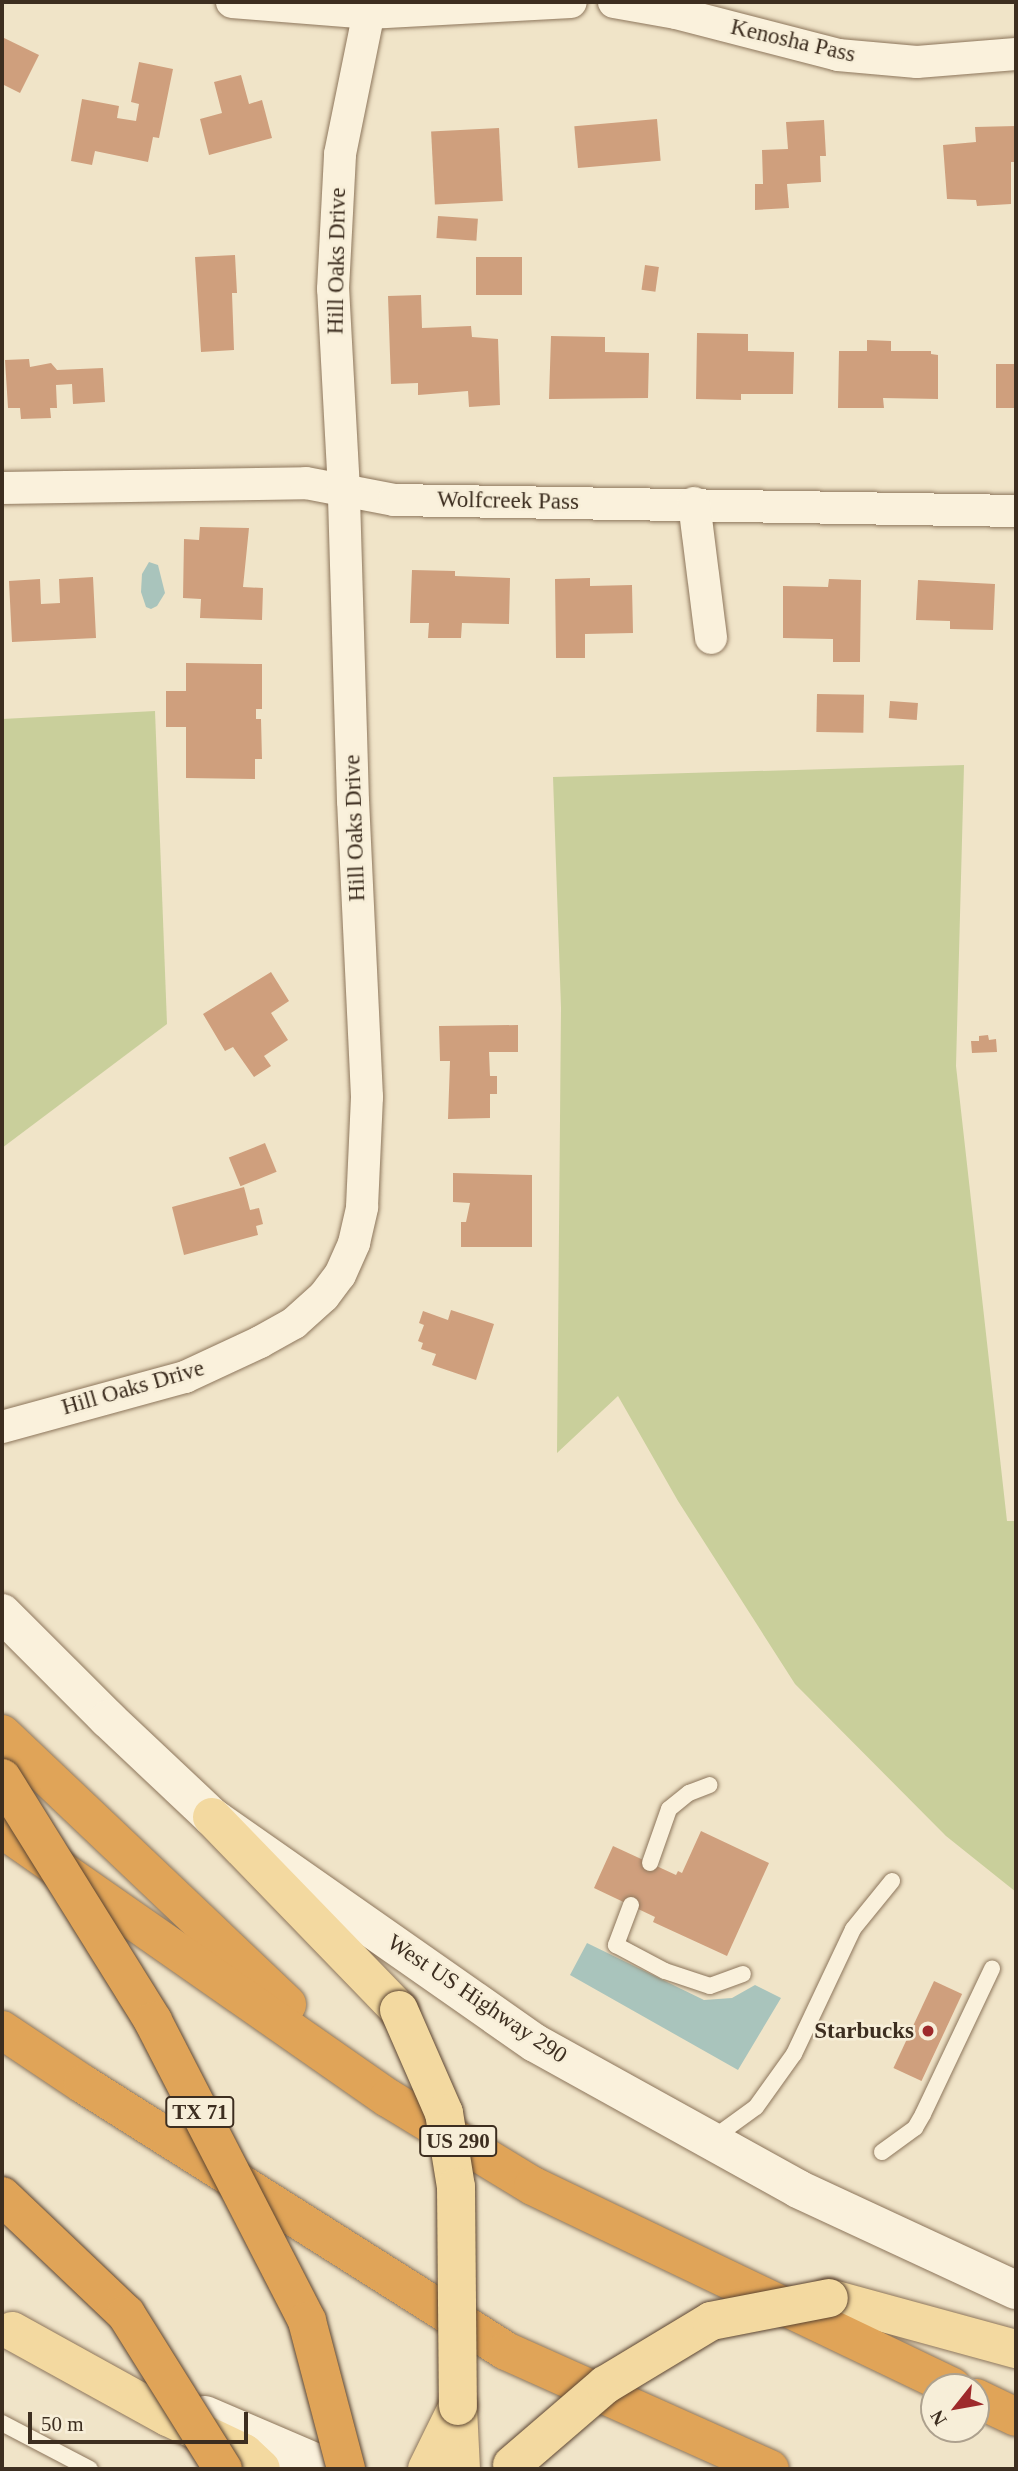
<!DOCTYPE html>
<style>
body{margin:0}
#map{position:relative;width:1018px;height:2471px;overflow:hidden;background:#f0e4c8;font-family:"Times New Roman",serif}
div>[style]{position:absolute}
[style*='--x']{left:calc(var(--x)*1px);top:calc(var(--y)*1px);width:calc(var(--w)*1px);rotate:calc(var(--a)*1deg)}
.green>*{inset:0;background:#c9cf9b}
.water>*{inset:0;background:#a9c4bc}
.building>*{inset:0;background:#cf9f7d;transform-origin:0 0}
.roads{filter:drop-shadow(0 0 2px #8d765c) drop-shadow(0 0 2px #8d765c)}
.service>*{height:16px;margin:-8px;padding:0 8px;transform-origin:8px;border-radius:8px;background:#faf1dc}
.minor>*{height:32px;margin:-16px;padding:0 16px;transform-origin:16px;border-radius:16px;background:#faf1dc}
.secondary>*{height:38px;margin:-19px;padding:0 19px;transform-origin:19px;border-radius:19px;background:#faf1dc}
.primary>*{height:38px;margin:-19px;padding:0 19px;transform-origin:19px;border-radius:19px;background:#f3d9a0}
.motorway>*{height:38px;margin:-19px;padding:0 19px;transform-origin:19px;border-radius:19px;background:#e0a458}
.bridges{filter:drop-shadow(0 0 2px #5b4430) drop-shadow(0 0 2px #5b4430)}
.primary-bridge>*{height:38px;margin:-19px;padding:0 19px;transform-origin:19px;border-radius:19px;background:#f3d9a0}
.motorway-bridge>*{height:38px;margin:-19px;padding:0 19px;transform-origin:19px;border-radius:19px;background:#e0a458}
.dots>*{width:19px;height:19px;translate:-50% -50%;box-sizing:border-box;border:4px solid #f7eed8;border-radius:50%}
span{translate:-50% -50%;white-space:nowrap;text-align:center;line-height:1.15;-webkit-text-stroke:5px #f7eed8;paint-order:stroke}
.shield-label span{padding:2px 5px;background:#f7eed8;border:2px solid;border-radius:5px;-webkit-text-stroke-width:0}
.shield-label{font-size:21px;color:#3d2e20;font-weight:700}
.street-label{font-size:23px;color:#3d2e20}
.poi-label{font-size:23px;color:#3d2e20;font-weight:700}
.right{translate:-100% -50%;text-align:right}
.frame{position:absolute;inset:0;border:4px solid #3d2e20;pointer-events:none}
.north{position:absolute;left:920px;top:2373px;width:70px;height:70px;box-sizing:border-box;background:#f7eed8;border:2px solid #ada18e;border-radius:50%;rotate:239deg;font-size:19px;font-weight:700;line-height:28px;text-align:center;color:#3d2e20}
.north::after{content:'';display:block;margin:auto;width:24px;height:32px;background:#9e2a2b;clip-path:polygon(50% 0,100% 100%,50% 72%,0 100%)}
.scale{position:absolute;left:28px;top:2412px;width:220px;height:32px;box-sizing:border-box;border:4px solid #3d2e20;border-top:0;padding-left:9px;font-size:21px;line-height:24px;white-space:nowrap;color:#3d2e20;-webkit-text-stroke:5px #f7eed8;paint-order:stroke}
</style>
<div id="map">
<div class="green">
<div style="clip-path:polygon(155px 711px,167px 1024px,2px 1148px,2px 719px)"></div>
<div style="clip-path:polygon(964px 765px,956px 1066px,1007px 1521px,1016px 1521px,1016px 1892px,946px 1836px,795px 1684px,678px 1501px,618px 1396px,557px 1453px,561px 1008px,553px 777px)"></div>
</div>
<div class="water">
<div style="clip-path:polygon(149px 562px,158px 565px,165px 593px,157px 606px,151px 609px,146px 607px,141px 592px,142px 574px)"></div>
<div style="clip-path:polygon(587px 1943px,704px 2000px,732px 1998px,755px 1985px,781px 1998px,738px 2070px,570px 1975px)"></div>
</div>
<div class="building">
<div style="clip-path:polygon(2px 37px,39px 55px,20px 93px,2px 84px)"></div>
<div style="clip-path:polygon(139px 62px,173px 69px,159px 138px,153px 137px,148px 162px,95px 151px,92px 165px,71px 161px,82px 99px,119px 106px,117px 118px,136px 121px,139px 104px,131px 102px)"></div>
<div style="clip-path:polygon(241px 75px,249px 104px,262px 100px,272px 138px,209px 155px,200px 119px,222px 113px,214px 82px)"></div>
<div style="left:657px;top:119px;width:42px;height:83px;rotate:85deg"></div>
<div style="clip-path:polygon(824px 120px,826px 156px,820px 156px,821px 182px,787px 184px,789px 208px,755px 210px,755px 184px,763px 184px,762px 150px,788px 149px,786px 122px)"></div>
<div style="clip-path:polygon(1016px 126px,1016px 162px,1011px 162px,1011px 204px,977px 206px,976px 200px,947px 199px,943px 145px,976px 142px,975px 127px)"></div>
<div style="left:499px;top:128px;width:73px;height:68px;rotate:87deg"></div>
<div style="left:438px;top:216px;width:40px;height:22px;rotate:4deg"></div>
<div style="clip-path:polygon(235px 255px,237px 293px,232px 293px,234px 350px,201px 352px,195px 257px)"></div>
<div style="left:476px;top:257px;width:46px;height:38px"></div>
<div style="left:645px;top:265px;width:14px;height:25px;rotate:8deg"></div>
<div style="clip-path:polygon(421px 295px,422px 328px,471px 326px,472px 337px,498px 339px,500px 405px,469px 407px,468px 391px,418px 395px,418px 383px,391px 384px,388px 296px)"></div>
<div style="clip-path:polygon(697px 333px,748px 334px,748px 351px,794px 352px,793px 394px,741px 394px,741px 400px,696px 399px)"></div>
<div style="clip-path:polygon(551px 336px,605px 337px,605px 352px,649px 353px,648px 398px,549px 399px)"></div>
<div style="clip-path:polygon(867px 340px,891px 341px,891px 351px,931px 351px,931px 354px,938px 355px,938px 399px,883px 398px,884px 408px,838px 408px,839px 351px,867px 351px)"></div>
<div style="clip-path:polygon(29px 359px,30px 367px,51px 363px,57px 370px,103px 368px,105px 402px,73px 404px,72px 384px,56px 385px,57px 408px,50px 408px,51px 418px,21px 419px,20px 408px,8px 408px,5px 360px)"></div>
<div style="left:996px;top:364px;width:20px;height:44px"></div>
<div style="clip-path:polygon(200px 527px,249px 528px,243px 587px,263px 588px,262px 620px,200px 618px,201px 599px,183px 598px,184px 539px,199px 540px)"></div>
<div style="clip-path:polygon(412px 570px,455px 571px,455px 576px,510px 578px,509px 624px,462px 623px,461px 638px,428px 638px,429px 623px,410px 623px)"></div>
<div style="clip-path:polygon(93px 577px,96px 638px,12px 642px,9px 581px,40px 579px,41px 604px,60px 603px,59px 579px)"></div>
<div style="clip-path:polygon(590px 578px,590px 586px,632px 585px,633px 633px,585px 634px,585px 658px,556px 658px,555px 579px)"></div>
<div style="clip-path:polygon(829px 579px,861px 580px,860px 662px,833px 662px,833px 639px,783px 638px,783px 586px,828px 587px)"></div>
<div style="clip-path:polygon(918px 580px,995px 584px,993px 630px,950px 629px,950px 621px,916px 620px)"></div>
<div style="clip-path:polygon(186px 663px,262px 664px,262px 709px,256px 709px,256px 719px,261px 719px,262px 759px,255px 759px,255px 779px,186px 778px,186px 727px,166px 727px,166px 691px,186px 691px)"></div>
<div style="left:817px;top:694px;width:47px;height:38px;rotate:1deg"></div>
<div style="left:890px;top:701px;width:28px;height:17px;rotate:4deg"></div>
<div style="clip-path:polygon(271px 972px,289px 1001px,271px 1013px,288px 1040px,264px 1056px,271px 1066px,254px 1077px,233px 1047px,225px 1051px,203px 1014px)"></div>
<div style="clip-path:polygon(518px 1025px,518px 1052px,489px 1052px,490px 1076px,497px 1076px,497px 1094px,490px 1094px,490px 1118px,448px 1119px,450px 1061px,440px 1061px,439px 1026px)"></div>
<div style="clip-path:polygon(988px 1035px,989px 1040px,996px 1039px,997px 1052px,972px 1053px,971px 1041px,979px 1041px,979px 1036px)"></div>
<div style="left:265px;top:1143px;width:31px;height:39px;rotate:68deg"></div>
<div style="clip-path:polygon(453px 1173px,532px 1175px,532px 1247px,461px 1247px,461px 1222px,466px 1222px,470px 1203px,453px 1202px)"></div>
<div style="clip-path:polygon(244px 1187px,250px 1210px,259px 1208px,263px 1224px,256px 1226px,258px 1235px,184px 1255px,172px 1207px)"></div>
<div style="clip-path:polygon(451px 1310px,494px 1324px,476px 1380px,432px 1365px,436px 1354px,421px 1349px,423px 1343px,418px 1341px,424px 1325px,419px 1323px,423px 1311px,448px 1320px)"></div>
<div style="clip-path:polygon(701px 1831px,769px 1863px,727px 1956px,653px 1922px,655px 1917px,594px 1888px,613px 1846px,676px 1875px,678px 1871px,682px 1873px)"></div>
<div style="left:934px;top:1981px;width:31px;height:96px;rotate:25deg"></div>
</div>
<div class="roads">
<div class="service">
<div style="--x:650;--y:1863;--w:57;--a:-70.6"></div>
<div style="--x:669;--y:1809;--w:26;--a:-39"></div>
<div style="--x:689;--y:1793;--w:22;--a:-21"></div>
<div style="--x:631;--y:1905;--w:43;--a:110.6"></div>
<div style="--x:616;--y:1945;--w:55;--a:28"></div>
<div style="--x:665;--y:1971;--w:47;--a:18.4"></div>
<div style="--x:710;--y:1986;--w:35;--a:-20"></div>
<div style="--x:712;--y:2139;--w:54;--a:-36"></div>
<div style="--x:756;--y:2107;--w:65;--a:-54.4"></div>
<div style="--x:794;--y:2054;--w:138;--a:-64.7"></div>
<div style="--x:853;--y:1929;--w:62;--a:-50.9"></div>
<div style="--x:882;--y:2152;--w:41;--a:-36"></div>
<div style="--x:915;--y:2128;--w:16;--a:-60"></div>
<div style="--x:923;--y:2114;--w:161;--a:-64.6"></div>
<div style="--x:2;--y:2423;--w:99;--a:27.6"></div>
</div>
<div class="minor">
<div style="--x:232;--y:2;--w:136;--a:4.6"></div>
<div style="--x:368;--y:13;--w:203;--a:-3.1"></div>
<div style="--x:614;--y:2;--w:63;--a:10.1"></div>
<div style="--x:676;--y:13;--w:167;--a:14.5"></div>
<div style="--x:838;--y:55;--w:79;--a:5.1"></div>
<div style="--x:917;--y:62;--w:99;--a:-4.6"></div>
<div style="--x:2;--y:488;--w:304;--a:-0.9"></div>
<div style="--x:306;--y:483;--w:90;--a:10.9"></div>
<div style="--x:394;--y:500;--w:622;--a:1.01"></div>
<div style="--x:694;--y:503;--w:136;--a:82.8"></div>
<div style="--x:2;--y:1427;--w:190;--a:-15.3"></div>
<div style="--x:185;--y:1377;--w:83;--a:-25"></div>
<div style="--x:260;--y:1342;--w:39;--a:-29"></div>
<div style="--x:294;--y:1323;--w:40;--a:-42"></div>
<div style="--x:324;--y:1296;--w:26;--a:-53"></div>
<div style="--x:340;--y:1275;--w:35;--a:-66"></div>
<div style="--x:354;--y:1243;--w:37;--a:-77"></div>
<div style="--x:362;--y:1207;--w:110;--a:-87.4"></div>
<div style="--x:367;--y:1097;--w:296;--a:-92.7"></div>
<div style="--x:353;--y:801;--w:311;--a:-91.7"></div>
<div style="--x:344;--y:490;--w:201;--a:-93.1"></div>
<div style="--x:333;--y:289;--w:135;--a:-87"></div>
<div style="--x:340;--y:154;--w:155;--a:-78.5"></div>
</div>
<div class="secondary">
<div style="--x:2;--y:1613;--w:150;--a:45"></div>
<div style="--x:108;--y:1719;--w:143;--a:43.3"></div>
<div style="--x:212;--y:1817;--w:394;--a:35"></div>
<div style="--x:535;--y:2043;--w:301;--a:29"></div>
<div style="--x:798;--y:2189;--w:240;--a:24.9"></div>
<div style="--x:205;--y:2415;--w:137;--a:23.2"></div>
</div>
<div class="primary">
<div style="--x:212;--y:1817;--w:269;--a:45.9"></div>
<div style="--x:829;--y:2298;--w:194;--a:15.3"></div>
<div style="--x:12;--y:2331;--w:178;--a:28.9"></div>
<div style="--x:168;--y:2417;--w:84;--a:25.3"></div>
<div style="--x:244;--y:2453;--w:23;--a:43"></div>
<div style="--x:458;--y:2408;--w:61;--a:87.2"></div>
<div style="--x:427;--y:2469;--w:70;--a:-63.8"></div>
</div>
<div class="motorway">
<div style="--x:2;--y:1734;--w:393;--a:43.5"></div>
<div style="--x:2;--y:1829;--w:470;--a:34.9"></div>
<div style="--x:388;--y:2098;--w:170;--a:31.3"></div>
<div style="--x:533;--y:2186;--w:465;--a:25.6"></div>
<div style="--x:2;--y:2030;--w:97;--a:33.7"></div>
<div style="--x:83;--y:2084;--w:500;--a:32.26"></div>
<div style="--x:506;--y:2351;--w:289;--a:24.1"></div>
<div style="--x:976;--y:2398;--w:44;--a:25.4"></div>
</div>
</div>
<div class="bridges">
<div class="primary-bridge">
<div style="--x:399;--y:2010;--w:112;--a:66.4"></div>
<div style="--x:444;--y:2113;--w:75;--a:80.8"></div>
<div style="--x:456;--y:2187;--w:219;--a:89.5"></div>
<div style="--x:512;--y:2465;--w:123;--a:-40.7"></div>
<div style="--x:605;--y:2385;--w:124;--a:-31.1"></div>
<div style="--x:711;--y:2321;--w:120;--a:-11"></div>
</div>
<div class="motorway-bridge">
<div style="--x:2;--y:1778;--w:286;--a:58.1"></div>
<div style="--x:153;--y:2021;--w:337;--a:62.8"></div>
<div style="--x:307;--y:2321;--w:153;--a:75.2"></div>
<div style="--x:2;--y:2196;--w:171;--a:43.6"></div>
<div style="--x:126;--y:2314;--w:183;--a:58"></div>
</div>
</div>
<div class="dots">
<div style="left:928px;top:2031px;background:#9e2a2b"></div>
</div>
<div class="shield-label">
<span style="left:200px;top:2112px">TX 71</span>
<span style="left:458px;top:2141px">US 290</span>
</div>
<div class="street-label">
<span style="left:793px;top:41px;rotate:13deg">Kenosha Pass</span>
<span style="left:337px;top:261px;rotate:-89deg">Hill Oaks Drive</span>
<span style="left:508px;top:501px;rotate:1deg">Wolfcreek Pass</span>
<span style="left:355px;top:828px;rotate:-92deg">Hill Oaks Drive</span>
<span style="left:133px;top:1388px;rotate:-16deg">Hill Oaks Drive</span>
<span style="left:477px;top:1999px;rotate:34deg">West US Highway 290</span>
</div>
<div class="poi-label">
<span class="right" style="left:914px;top:2031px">Starbucks</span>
</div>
<div class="frame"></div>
<div class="north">N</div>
<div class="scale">50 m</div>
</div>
